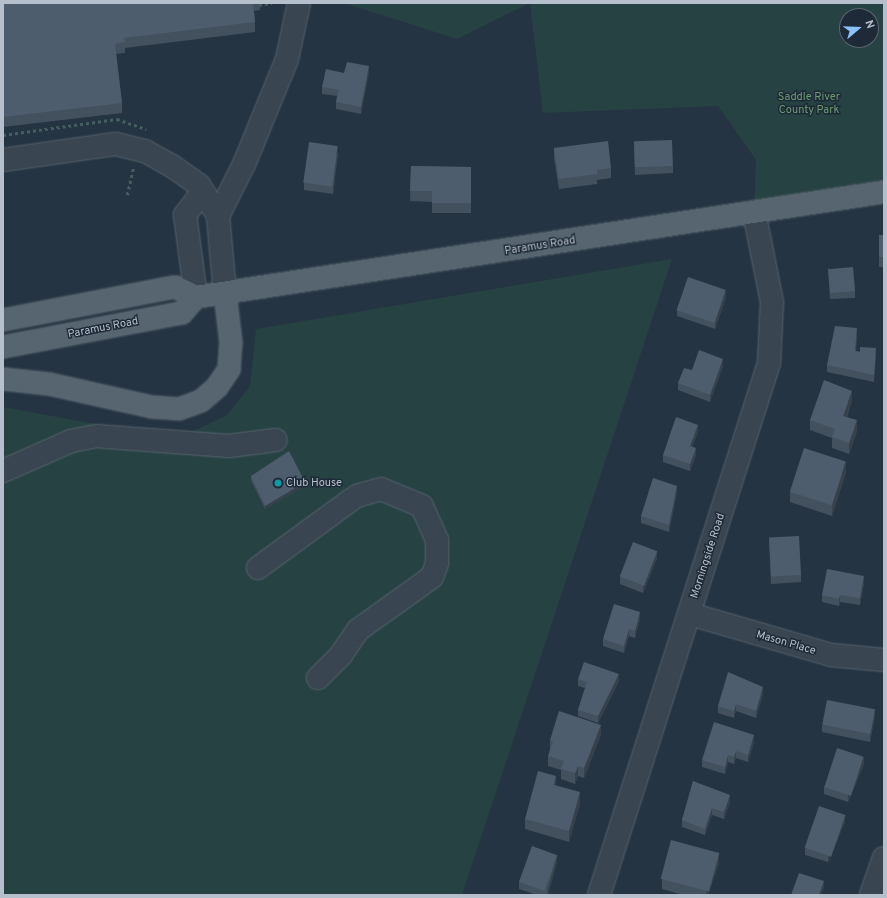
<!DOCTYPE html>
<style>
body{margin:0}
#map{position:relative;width:887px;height:898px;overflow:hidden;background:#253442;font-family:Overpass,sans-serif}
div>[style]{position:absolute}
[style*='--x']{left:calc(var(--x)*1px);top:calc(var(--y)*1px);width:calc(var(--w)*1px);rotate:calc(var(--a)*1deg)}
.green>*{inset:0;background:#274243}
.path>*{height:2.5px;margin-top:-1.25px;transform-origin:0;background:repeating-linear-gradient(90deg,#455e5f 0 3px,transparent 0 6px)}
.roads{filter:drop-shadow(0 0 1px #57636f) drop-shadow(0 0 1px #57636f)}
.minor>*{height:22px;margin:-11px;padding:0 11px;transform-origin:11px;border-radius:11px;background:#394551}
.major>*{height:22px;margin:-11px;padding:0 11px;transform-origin:11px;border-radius:11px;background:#576571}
.wall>*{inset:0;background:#43505e;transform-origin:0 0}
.shaded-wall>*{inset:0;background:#37414c}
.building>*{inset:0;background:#4e5d6d;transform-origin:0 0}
.dots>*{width:11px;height:11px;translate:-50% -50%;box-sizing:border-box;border:2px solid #1e2a37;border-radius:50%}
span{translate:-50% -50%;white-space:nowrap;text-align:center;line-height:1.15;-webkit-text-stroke:3px #1e2a37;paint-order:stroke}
.park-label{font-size:11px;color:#6c9d73}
.street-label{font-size:11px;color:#b6c0cc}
.poi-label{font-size:11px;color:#b6c0cc}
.left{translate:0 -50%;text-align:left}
.frame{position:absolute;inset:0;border:4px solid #b6c0cc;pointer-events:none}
.north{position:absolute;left:839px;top:8px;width:40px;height:40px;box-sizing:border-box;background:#1e2a37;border:1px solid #5b6673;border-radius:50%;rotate:71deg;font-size:11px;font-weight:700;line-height:16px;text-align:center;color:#b6c0cc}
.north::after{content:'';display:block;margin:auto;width:14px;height:18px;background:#8bc1fc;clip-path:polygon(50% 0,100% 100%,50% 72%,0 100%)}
</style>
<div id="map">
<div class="green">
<div style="clip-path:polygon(evenodd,344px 3px,884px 3px,884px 192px,754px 212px,756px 160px,718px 106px,543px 113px,530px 3px,457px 39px,344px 3px,847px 16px,871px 16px,871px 40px,847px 40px,847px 16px)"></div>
<div style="clip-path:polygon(672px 259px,462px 895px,3px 895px,3px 407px,155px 435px,194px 431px,227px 415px,250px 386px,256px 329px)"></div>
</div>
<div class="path">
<div style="--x:259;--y:5;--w:13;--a:-9"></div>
<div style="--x:3;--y:135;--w:115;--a:-8"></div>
<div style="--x:117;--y:119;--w:31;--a:19"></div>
<div style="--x:127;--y:195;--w:28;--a:-77"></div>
</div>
<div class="roads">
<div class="minor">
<div style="--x:3;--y:160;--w:114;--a:-8.1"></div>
<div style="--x:116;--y:144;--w:30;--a:14"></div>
<div style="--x:145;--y:151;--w:31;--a:29"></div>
<div style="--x:172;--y:166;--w:33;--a:35"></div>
<div style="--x:199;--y:185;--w:36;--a:58"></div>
<div style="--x:218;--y:216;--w:77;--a:84.8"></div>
<div style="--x:218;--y:216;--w:60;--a:-63.4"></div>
<div style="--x:245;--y:162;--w:111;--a:-67.8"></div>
<div style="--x:287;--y:59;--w:57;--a:-77.9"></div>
<div style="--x:196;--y:297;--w:83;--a:-97.6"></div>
<div style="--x:185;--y:215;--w:30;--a:-53"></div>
<div style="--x:3;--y:471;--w:74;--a:-23.8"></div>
<div style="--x:71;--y:441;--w:25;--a:-11"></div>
<div style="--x:96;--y:436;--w:133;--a:4.3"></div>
<div style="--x:229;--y:446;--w:47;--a:-7.3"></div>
<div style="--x:258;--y:568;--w:115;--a:-36.2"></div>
<div style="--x:690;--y:614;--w:147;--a:16.2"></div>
<div style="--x:831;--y:655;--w:53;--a:5.4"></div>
<div style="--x:318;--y:678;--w:33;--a:-45"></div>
<div style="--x:341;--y:655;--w:30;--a:-56"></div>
<div style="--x:358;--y:630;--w:91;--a:-35.6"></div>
<div style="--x:432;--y:577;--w:15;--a:-70"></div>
<div style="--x:437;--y:563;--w:23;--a:-90"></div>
<div style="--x:437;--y:540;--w:37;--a:-114"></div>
<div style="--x:422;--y:506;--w:44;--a:-157.5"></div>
<div style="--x:381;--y:489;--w:25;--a:164"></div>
<div style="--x:599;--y:895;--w:559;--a:-72.28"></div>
<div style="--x:769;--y:363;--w:61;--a:-87.2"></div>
<div style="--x:772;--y:302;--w:92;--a:-101.3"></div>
<div style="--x:871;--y:895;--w:39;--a:-71"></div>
</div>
<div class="major">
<div style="--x:3;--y:320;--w:175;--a:-10.9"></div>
<div style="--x:175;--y:287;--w:23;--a:25"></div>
<div style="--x:196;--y:297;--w:696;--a:-8.68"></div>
<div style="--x:3;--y:347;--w:182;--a:-10.8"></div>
<div style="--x:182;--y:313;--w:21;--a:-49"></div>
<div style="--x:3;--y:379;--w:46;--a:6.2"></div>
<div style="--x:49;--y:384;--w:106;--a:12.6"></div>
<div style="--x:152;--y:407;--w:27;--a:4"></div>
<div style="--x:179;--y:409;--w:23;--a:-20"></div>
<div style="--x:201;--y:401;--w:21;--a:-41"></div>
<div style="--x:217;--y:387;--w:22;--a:-56"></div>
<div style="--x:229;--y:369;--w:26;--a:-86"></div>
<div style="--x:231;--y:343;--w:50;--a:-96.8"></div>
</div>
</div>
<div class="wall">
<div style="clip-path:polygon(3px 3px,260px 3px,260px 10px,254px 11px,255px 22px,255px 32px,125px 48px,125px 53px,116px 54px,122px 103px,122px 113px,3px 127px)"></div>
<div style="clip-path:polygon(369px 73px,361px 114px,336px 109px,336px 102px,337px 96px,322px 94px,322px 87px)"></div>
<div style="clip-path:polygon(634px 142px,673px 166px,673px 173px,635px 175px)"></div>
<div style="clip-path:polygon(554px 148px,611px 168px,611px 178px,597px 180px,597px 184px,559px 189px,554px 158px)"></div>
<div style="clip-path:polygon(338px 153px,333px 194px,304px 190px,304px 183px)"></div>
<div style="clip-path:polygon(411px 166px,471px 167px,471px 213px,432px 213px,432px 202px,410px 201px)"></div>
<div style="left:879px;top:235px;width:5px;height:32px"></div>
<div style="clip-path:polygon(828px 268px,855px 291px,855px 298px,830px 299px)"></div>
<div style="clip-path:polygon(726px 297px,715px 329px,677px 316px,677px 310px)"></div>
<div style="clip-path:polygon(857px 335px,856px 351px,876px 355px,874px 382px,827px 372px,827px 365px)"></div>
<div style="clip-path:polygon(723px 366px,710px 402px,678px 390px,678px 383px,692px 370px)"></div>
<div style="clip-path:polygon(852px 401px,847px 417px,857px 431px,849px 454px,832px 448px,832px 438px,810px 430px,810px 420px)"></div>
<div style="clip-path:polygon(698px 432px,692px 447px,696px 455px,690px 471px,663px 462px,663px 455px)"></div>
<div style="clip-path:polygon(846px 472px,832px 516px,790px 502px,790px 492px)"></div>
<div style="clip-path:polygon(251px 476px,305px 486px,265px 509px,251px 480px)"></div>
<div style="clip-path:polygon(677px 493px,669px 532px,641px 523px,641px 516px)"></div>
<div style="clip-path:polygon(769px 538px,801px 575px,801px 582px,771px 584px)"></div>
<div style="clip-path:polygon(657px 558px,643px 593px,620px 584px,620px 577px)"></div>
<div style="clip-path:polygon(864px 583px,860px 605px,840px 602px,839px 606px,822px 602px,822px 595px)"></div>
<div style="clip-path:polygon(640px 619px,635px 638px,629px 636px,624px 653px,603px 646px,603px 639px)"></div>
<div style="clip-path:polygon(578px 679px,619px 681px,598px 723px,578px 716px,578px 710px,585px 688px,578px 686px)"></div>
<div style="clip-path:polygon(763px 694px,756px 718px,736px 711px,734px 718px,718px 713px,718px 706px)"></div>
<div style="clip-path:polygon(875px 716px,870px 742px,822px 732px,822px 725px)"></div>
<div style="clip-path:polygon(601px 735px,584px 778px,578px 776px,575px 784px,561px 779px,561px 770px,548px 766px,548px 756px,550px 750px,550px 740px)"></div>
<div style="clip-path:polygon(754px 742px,748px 762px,736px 758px,734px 764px,728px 762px,725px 774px,702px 767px,702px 760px)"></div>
<div style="clip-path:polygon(864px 764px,848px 802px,824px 794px,824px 787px)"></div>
<div style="clip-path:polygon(693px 781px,730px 802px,724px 819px,712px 815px,705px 835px,682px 827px,682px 820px)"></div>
<div style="clip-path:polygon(556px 785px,580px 803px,569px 842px,525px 829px,525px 819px)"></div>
<div style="clip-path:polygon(845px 822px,828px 862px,805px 855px,805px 848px)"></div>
<div style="clip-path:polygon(557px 862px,548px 895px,537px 895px,519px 889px,519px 882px)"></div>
<div style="clip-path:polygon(719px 863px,708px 895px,683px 895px,662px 889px,662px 879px)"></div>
</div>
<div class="shaded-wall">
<div style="clip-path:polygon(369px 66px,369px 73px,361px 114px,361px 107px)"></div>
<div style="clip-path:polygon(338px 146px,338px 153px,333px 194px,333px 187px)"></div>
<div style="clip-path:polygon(726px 290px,726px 297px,715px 329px,715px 322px)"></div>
<div style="clip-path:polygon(857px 328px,857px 335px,855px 358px,855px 351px)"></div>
<div style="clip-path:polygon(876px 348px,876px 355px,874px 382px,874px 375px)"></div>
<div style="clip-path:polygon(723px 359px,723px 366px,710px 402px,710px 395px)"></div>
<div style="clip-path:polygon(852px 391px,852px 401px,843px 426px,843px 416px)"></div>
<div style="clip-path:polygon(857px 420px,857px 431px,849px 454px,849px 443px)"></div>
<div style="clip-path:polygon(698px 425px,698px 432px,690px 453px,690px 446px)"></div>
<div style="clip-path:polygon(696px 448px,696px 455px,690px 471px,690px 464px)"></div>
<div style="clip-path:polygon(846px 462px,846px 472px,832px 516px,832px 506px)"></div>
<div style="clip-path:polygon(305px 482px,305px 486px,265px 509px,265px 506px)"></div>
<div style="clip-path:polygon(677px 486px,677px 493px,669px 532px,669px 525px)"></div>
<div style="clip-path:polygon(657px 551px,657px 558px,643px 593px,643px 586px)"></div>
<div style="clip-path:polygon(864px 576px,864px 583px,860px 605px,860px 598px)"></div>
<div style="clip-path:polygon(840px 595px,840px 602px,839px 606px,839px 599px)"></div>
<div style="clip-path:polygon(640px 612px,640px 619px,635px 638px,635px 631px)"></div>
<div style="clip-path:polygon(629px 629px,629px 636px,624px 653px,624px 646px)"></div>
<div style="clip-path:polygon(619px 674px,619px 681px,598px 723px,598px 716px)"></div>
<div style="clip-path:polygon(763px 687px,763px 694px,756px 718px,756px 711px)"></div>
<div style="clip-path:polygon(736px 704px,736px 711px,734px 718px,734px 711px)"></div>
<div style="clip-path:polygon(875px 709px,875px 716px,870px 742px,870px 735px)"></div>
<div style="clip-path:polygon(601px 725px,601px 735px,584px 778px,584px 768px)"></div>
<div style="clip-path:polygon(754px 735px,754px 742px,748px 762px,748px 755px)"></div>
<div style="clip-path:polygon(736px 751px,736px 758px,734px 764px,734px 757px)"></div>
<div style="clip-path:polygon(728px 755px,728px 762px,725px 774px,725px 767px)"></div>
<div style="clip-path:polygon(864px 757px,864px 764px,848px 802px,848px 795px)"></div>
<div style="clip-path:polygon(578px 766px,578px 776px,575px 784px,575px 773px)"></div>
<div style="clip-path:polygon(556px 776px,556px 786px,554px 785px)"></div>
<div style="clip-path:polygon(580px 792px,580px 803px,569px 842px,569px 831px)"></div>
<div style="clip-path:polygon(730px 795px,730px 802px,724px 819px,724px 812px)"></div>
<div style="clip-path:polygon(712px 808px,712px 815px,705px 835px,705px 829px)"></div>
<div style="clip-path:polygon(845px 815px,845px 822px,828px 862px,828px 856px)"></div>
<div style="clip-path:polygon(719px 853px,719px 863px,708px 895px,706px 895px,706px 891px)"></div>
<div style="clip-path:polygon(557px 855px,557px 862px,548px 895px,547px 895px,547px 892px)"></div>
<div style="clip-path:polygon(824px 881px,824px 888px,821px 895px,819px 895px)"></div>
</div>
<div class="building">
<div style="clip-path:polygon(3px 3px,253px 3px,255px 22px,124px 38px,125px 42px,115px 44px,122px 103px,3px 117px)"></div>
<div style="clip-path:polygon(347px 62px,369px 66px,361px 107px,336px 102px,339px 90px,322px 87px,326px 69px,344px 73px)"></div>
<div style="left:672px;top:140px;width:26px;height:38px;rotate:88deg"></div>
<div style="clip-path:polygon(608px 141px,611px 168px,597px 170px,597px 174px,559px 179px,554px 148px)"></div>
<div style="left:309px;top:142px;width:29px;height:41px;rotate:8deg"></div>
<div style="clip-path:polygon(411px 166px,471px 167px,471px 203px,432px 203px,432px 191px,410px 191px)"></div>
<div style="left:879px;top:235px;width:5px;height:22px"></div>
<div style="left:853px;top:267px;width:24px;height:25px;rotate:85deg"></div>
<div style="left:688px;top:277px;width:40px;height:35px;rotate:19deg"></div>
<div style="clip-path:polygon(835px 326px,857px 328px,855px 351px,860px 352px,860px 347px,876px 348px,874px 375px,827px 365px)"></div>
<div style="clip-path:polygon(699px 350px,723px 359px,710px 395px,678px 383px,684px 368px,692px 370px)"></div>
<div style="clip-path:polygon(824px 380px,852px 391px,843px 416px,857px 420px,849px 443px,832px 437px,835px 429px,810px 420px)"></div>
<div style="clip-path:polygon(676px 417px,698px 425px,690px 446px,696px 448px,690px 464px,663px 455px)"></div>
<div style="left:804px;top:448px;width:44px;height:46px;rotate:18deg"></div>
<div style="clip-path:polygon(289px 451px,305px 482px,265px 506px,251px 476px)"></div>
<div style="clip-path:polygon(653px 478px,677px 486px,669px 525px,641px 516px)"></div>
<div style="left:799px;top:536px;width:39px;height:30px;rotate:87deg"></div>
<div style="left:633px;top:542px;width:26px;height:37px;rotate:21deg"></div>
<div style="clip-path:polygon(827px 569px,864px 576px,860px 598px,840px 595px,839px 599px,822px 595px)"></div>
<div style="clip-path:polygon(614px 604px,640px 612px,635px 631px,629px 629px,624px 646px,603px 639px)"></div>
<div style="clip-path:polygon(584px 662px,619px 674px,598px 716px,578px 710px,587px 682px,578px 679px)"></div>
<div style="clip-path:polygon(728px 672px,763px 687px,756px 711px,736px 704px,734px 711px,718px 706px)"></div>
<div style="left:827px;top:700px;width:49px;height:25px;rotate:11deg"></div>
<div style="clip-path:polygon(559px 711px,601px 725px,584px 768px,578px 766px,575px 773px,561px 769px,564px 761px,548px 756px,553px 741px,550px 740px)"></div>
<div style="clip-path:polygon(714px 722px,754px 735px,748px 755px,736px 751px,734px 757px,728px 755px,725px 767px,702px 760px)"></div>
<div style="left:837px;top:748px;width:28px;height:41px;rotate:18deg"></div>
<div style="clip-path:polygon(538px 771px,556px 776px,554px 785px,580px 792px,569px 831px,525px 819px)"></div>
<div style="clip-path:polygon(693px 781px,730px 795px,724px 812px,712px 808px,705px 829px,682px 820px)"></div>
<div style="left:819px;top:806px;width:28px;height:44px;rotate:19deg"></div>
<div style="left:671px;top:840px;width:50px;height:40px;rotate:15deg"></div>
<div style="left:532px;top:846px;width:27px;height:38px;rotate:20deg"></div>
<div style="clip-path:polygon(799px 873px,824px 881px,819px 895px,791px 895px)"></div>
</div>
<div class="dots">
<div style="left:278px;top:483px;background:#0f9aa8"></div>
</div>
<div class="park-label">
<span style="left:809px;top:104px">Saddle River<br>County Park</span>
</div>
<div class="street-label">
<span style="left:540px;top:246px;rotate:-9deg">Paramus Road</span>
<span style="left:103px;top:328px;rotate:-11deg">Paramus Road</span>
<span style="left:708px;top:556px;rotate:-72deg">Morningside Road</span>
<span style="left:786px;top:643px;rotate:16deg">Mason Place</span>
</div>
<div class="poi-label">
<span class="left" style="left:286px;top:483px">Club House</span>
</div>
<div class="frame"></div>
<div class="north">N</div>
</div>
